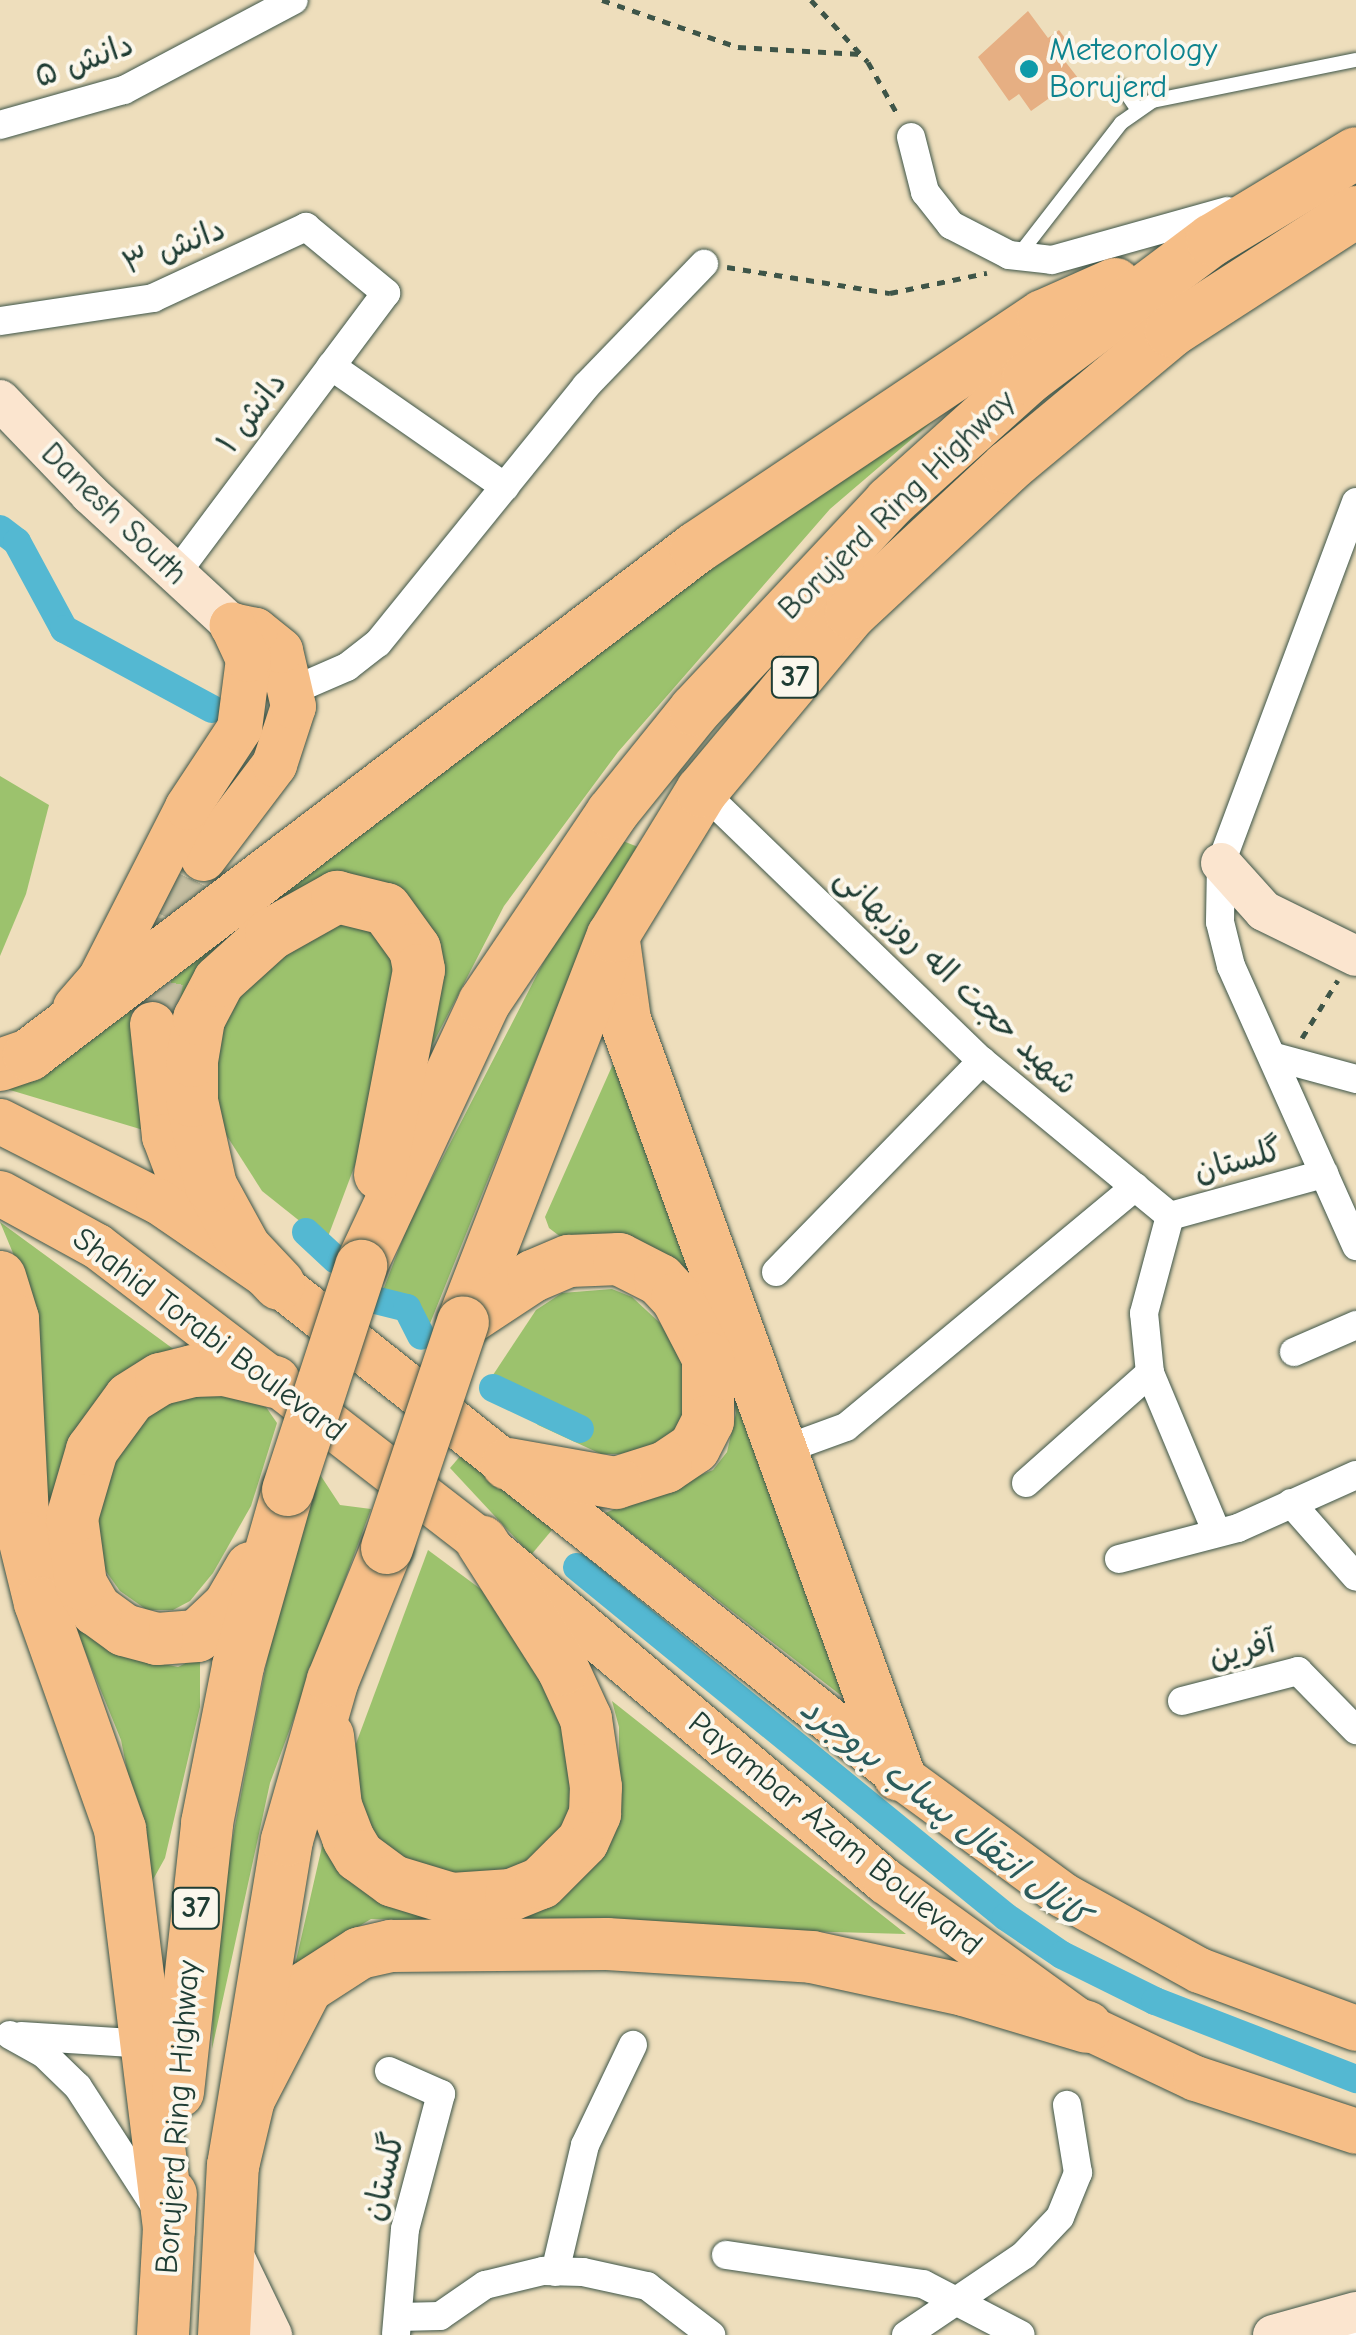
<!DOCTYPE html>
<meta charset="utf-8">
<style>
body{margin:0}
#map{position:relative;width:1356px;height:2335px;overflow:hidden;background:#eedebc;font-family:"Comic Neue","Playpen Sans Arabic",sans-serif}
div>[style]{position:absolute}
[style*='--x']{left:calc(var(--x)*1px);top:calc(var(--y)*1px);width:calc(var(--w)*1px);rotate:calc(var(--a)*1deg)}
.green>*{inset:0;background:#9cc26d}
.canal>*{height:28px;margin:-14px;padding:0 14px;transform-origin:14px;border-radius:14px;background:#54b8d2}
.building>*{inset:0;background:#e6af83}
.primary-tunnel>*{height:45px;margin-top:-22.5px;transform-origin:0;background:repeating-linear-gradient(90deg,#c5bea1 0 45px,transparent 0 67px)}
.path>*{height:5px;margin-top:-2.5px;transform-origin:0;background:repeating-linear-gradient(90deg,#3e5548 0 8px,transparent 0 16px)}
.roads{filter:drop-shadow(0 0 2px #3e5548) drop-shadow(0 0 2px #3e5548)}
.lane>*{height:14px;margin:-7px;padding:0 7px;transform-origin:7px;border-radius:7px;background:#fff}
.street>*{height:28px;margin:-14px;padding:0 14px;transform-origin:14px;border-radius:14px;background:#fff}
.secondary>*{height:40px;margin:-20px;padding:0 20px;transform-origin:20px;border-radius:20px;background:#fbe5cf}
.primary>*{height:45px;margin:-22.5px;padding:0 22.5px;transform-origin:22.5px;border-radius:22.5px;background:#f6be87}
.highway>*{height:52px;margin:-26px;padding:0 26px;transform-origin:26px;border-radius:26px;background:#f6be87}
.bridges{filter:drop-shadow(0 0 2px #3e5548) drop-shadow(0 0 2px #3e5548)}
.highway-bridge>*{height:52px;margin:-26px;padding:0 26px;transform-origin:26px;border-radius:26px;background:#f6be87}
.dots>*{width:28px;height:28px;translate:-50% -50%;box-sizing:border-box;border:5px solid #fbf7ec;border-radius:50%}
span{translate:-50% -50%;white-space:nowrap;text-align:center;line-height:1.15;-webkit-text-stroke:8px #fbf7ec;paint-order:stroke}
.shield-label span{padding:2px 8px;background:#fbf7ec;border:2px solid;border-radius:8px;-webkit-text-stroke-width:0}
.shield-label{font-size:30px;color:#1f3d34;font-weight:700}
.culture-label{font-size:32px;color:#0d838f}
.left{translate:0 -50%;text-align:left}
.street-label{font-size:32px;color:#1f3d34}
.water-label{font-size:35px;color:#2c5c5c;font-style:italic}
</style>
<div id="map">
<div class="green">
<div style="clip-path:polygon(948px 408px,830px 509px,618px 752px,504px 906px,426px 1057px,429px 1018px,344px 881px,164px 1070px,164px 1001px,175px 970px,619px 625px)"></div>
<div style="clip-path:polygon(0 776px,49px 805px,26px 894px,0 956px)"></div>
<div style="clip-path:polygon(623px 841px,643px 849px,561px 998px,429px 1326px,412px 1297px,382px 1293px,408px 1225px,560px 930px)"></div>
<div style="clip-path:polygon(362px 915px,398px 954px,361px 1149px,326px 1242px,262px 1191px,225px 1133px,217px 1104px,219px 1029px,261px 957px)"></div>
<div style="clip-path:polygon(135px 1000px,132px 1053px,150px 1132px,0 1087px)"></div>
<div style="clip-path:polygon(617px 1055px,856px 1707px,605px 1513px,713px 1470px,727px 1452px,736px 1413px,731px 1367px,549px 1228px,545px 1217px)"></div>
<div style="clip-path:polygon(0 1222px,183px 1356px,64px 1473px,131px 1657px,178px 1667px,200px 1656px,200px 1707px,165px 1858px,150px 1885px,121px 1740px,47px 1558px,33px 1301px)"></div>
<div style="clip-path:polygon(612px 1289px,632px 1297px,660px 1323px,687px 1369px,683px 1418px,671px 1441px,620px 1454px,601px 1454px,538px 1425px,491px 1378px,536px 1310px,562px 1293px)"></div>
<div style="clip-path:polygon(200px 1387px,266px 1407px,277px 1423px,251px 1506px,213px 1573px,190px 1601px,173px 1610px,147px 1610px,120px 1591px,105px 1570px,95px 1527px,102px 1472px,146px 1410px)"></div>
<div style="clip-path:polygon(462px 1454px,557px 1524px,531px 1555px,450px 1468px)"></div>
<div style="clip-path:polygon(317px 1470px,340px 1505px,371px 1509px,270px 1783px,212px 2049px,215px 1929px,294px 1521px)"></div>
<div style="clip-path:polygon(428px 1550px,482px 1590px,528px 1642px,566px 1735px,575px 1811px,546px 1856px,496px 1873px,442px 1874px,410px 1861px,374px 1837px,360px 1811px,354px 1749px)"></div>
<div style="clip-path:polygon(612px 1701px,906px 1934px,371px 1919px,295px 1965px,323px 1842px,453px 1913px,619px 1805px,619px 1727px)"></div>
</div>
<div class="canal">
<div style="--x:0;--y:529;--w:21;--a:37"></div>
<div style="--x:17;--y:542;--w:99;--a:61.6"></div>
<div style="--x:64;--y:629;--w:168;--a:28.4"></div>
<div style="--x:306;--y:1232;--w:40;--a:43"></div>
<div style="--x:379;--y:1301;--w:29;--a:14"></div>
<div style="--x:407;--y:1308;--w:31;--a:63"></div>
<div style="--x:493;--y:1388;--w:96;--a:25.2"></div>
<div style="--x:577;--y:1567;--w:554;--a:39.21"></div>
<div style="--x:1006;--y:1917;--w:68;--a:34.2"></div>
<div style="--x:1062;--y:1955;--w:104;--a:26.3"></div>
<div style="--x:1155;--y:2001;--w:216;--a:21.2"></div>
</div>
<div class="building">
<div style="clip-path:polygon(1028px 11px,1048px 38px,1059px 30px,1075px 52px,1064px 60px,1078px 78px,1031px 111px,1019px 94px,1009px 101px,978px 57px)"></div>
</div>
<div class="primary-tunnel">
<div style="--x:152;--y:1024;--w:106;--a:-78.6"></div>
<div style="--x:173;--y:920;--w:69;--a:-64.2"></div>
</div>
<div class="path">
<div style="--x:602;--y:0;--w:144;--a:19.1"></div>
<div style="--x:738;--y:47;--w:123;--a:3.3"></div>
<div style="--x:811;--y:0;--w:84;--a:47.4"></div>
<div style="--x:868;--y:62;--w:63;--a:60.6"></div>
<div style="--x:727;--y:267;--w:165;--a:9.1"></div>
<div style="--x:890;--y:293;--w:99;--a:-11.7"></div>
<div style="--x:1302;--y:1038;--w:68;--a:-58.2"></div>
</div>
<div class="roads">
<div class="lane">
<div style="--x:1123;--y:88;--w:27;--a:56"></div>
<div style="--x:1018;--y:256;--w:168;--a:-52.2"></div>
<div style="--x:1121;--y:123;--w:38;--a:-35"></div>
<div style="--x:1152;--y:101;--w:208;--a:-11.4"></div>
</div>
<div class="street">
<div style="--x:0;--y:125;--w:129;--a:-15.8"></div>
<div style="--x:124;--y:90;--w:192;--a:-27.9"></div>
<div style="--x:911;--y:137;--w:57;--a:75.7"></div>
<div style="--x:925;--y:192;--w:42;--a:51.8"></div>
<div style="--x:951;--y:225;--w:65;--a:27.3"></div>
<div style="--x:1009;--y:255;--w:43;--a:6.6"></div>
<div style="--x:1052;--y:260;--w:182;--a:-15.6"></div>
<div style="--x:0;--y:321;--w:155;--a:-8.5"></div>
<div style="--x:153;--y:298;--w:169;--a:-24.9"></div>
<div style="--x:306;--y:227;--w:104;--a:39.5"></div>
<div style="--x:386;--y:293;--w:352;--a:126.8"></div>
<div style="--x:331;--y:366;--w:212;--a:34.8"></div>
<div style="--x:1356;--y:502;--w:385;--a:110.5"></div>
<div style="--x:1221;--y:863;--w:59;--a:91"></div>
<div style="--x:1220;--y:922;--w:45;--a:76"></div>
<div style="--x:1231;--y:966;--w:307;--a:65.9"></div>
<div style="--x:294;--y:690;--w:58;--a:-23.5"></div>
<div style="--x:347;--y:667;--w:39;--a:-38"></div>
<div style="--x:378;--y:643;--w:331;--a:-51"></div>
<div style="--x:586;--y:386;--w:170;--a:-46"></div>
<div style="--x:702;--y:791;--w:389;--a:44"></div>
<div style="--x:982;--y:1061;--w:244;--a:39.5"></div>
<div style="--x:1275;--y:1057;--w:84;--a:15.2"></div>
<div style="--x:1170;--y:1216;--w:160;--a:-15.3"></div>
<div style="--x:776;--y:1272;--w:295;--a:-45.7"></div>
<div style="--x:1294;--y:1352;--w:68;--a:-23.5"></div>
<div style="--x:1150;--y:1373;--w:171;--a:67.3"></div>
<div style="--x:780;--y:1451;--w:70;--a:-20"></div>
<div style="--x:846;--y:1427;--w:376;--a:-39.7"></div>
<div style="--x:1026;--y:1483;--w:166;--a:-41.6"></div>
<div style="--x:1150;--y:1373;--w:60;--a:-95.7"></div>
<div style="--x:1144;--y:1313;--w:100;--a:-75"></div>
<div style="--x:1291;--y:1503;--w:98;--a:48.7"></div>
<div style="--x:1119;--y:1559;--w:123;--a:-14.6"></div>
<div style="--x:1238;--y:1528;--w:129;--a:-24.2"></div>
<div style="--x:1182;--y:1701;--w:120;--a:-14.5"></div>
<div style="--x:1298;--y:1671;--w:83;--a:45.5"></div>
<div style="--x:10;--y:2035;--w:39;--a:29"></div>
<div style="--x:44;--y:2054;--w:47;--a:44.1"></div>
<div style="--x:78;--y:2087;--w:142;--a:57.1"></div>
<div style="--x:21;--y:2036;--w:127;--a:3.6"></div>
<div style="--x:389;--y:2071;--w:57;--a:23.9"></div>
<div style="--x:441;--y:2094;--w:140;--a:104.9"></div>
<div style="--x:405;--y:2229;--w:105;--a:94.9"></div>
<div style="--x:726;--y:2255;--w:199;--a:8.4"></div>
<div style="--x:923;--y:2284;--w:110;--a:27.5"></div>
<div style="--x:555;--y:2272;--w:130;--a:-76.7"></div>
<div style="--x:585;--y:2145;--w:111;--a:-64.4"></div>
<div style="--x:398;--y:2317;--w:42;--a:-1.4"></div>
<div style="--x:440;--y:2316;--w:55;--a:-34.6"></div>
<div style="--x:485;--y:2285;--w:60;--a:-13.6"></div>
<div style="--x:543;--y:2271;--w:40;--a:1.4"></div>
<div style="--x:583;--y:2272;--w:66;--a:12.3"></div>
<div style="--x:647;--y:2286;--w:81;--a:37.4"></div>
<div style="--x:906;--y:2335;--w:143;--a:-34.1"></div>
<div style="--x:1024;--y:2255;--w:52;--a:-46.5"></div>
<div style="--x:1060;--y:2217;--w:48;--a:-67.8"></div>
<div style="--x:1078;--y:2173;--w:69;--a:-99.2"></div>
<div style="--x:1356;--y:2335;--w:1;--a:-90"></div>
</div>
<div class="secondary">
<div style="--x:0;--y:400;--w:130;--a:46.2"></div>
<div style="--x:90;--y:494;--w:193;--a:42.7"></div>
<div style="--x:1221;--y:863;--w:64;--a:48.1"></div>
<div style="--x:1264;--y:911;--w:102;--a:26.1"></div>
<div style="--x:230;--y:2248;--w:97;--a:64.2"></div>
<div style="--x:1273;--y:2335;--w:86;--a:-15.5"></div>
</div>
<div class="primary">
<div style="--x:203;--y:858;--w:118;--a:-52.9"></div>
<div style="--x:274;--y:764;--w:61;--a:-71.9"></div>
<div style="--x:293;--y:706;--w:57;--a:-103.1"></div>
<div style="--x:280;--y:650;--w:32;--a:-141"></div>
<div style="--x:255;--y:630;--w:24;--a:-168"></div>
<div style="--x:75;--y:1007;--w:38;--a:-49"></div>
<div style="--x:100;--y:978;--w:192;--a:-63"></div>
<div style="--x:187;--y:807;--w:95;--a:-56.6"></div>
<div style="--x:239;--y:728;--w:70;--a:-82.6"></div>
<div style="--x:248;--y:659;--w:38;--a:-115"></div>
<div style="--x:152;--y:1024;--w:113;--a:83.9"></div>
<div style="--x:164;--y:1136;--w:99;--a:69.4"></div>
<div style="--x:0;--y:1121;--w:177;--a:26.9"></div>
<div style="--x:158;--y:1201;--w:147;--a:34.4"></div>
<div style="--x:279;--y:1284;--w:791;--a:38.38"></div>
<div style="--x:899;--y:1775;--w:203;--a:36.2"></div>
<div style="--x:1063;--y:1895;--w:155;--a:28.9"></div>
<div style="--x:1199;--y:1970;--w:167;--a:20.3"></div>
<div style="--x:0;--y:1193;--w:111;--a:28.7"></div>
<div style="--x:97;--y:1246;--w:224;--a:37.4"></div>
<div style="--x:275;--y:1382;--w:262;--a:37.7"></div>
<div style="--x:482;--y:1542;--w:527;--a:40.07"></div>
<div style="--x:885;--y:1881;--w:249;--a:35.9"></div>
<div style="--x:1087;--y:2027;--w:119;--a:25.3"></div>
<div style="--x:1195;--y:2078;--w:169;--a:18.2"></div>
</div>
<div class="highway">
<div style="--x:614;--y:941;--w:80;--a:82.1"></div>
<div style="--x:625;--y:1020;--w:803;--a:70.05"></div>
<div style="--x:0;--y:1065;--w:31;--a:-19"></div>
<div style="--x:29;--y:1055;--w:838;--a:-37.24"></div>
<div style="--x:696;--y:548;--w:417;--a:-33.8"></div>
<div style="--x:1043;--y:316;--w:79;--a:-24"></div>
<div style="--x:361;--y:1266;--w:290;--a:-64.9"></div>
<div style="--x:484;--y:1003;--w:229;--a:-56"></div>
<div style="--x:612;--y:813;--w:132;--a:-51.1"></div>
<div style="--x:695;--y:710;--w:285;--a:-46.8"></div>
<div style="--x:890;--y:502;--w:186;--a:-41.9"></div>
<div style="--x:1028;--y:378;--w:230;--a:-36.9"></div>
<div style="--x:1212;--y:240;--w:168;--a:-31.1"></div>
<div style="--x:0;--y:1277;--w:44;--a:72.8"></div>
<div style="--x:13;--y:1319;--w:219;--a:87.1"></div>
<div style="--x:24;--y:1538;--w:67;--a:76.2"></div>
<div style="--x:40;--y:1603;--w:240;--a:70.5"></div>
<div style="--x:120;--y:1829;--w:403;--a:83"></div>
<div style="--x:279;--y:1284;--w:50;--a:-133.4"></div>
<div style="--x:245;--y:1248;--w:71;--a:-118.7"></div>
<div style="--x:211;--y:1186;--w:87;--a:-102.6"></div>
<div style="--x:192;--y:1101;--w:40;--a:-90"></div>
<div style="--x:192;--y:1061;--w:43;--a:-80.5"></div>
<div style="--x:199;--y:1019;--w:43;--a:-62.2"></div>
<div style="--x:219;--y:981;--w:70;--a:-42.1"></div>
<div style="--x:271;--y:934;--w:76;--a:-29.3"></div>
<div style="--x:337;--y:897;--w:50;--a:13.8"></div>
<div style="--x:386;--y:909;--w:49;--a:54.1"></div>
<div style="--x:415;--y:949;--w:21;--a:79"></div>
<div style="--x:419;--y:970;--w:208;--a:100.8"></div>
<div style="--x:463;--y:1322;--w:414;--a:-68.8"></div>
<div style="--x:613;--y:936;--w:170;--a:-58.5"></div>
<div style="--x:702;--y:791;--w:232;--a:-50.1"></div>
<div style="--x:851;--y:613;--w:214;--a:-42.9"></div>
<div style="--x:1008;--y:467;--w:212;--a:-39.8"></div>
<div style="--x:1171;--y:331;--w:220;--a:-32.8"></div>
<div style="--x:463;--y:1322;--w:84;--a:-33.3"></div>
<div style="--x:533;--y:1276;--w:39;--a:-23"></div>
<div style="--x:569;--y:1261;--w:50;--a:-2.3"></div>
<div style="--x:619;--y:1259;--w:46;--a:27.1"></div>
<div style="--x:660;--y:1280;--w:25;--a:47"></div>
<div style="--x:677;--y:1298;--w:68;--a:62.7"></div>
<div style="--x:708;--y:1358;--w:63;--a:90"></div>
<div style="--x:708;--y:1421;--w:30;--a:117"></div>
<div style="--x:694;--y:1448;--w:34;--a:146"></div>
<div style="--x:666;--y:1467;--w:52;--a:162.3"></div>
<div style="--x:616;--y:1483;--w:110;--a:-170"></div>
<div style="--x:251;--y:1568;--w:44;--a:120.1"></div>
<div style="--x:229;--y:1606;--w:44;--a:136.8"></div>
<div style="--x:197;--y:1636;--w:40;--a:175.7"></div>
<div style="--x:157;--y:1639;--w:34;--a:-165"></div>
<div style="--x:124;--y:1630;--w:34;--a:-144"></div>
<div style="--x:96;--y:1610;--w:30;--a:-120"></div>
<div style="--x:81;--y:1584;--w:67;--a:-97.8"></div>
<div style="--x:72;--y:1518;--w:71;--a:-73.6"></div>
<div style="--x:92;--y:1450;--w:64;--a:-53.8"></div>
<div style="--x:130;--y:1398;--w:36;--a:-32"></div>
<div style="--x:161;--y:1379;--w:33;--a:-14"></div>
<div style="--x:193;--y:1371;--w:31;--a:-2"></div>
<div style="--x:224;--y:1370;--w:52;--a:13.2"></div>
<div style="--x:328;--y:1736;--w:70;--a:83.5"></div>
<div style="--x:336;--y:1806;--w:34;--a:69"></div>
<div style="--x:348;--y:1838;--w:21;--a:59"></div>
<div style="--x:359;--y:1856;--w:42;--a:36.3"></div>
<div style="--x:393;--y:1881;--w:62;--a:17"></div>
<div style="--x:452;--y:1899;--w:59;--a:-3.9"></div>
<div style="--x:511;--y:1895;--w:32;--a:-22"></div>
<div style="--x:541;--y:1883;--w:59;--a:-45"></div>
<div style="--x:583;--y:1841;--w:30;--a:-66"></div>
<div style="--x:595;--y:1814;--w:27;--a:-88"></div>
<div style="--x:596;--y:1787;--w:69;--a:-98.4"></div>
<div style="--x:586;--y:1719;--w:55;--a:-114.7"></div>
<div style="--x:563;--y:1669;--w:151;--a:-122.5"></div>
<div style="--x:178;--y:2092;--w:271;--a:-83.8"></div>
<div style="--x:207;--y:1823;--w:160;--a:-78.8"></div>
<div style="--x:238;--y:1666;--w:183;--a:-74.1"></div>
<div style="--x:233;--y:2166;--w:69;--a:-76.6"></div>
<div style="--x:249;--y:2099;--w:126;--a:-62.6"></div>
<div style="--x:307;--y:1987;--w:63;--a:-32.7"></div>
<div style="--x:360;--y:1953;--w:32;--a:-13"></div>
<div style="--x:391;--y:1946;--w:216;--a:-0.5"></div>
<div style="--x:607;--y:1944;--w:205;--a:3.6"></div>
<div style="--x:812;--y:1957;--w:156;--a:12.2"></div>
<div style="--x:964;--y:1990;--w:128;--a:16.7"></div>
<div style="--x:163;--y:2335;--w:141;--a:-86.8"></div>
<div style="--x:224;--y:2335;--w:169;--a:-87"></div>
<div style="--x:233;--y:2166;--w:330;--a:-80.6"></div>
<div style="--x:287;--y:1840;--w:166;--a:-74"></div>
<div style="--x:333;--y:1680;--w:143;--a:-67.8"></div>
</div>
</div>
<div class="bridges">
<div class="highway-bridge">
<div style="--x:288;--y:1490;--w:236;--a:-71.9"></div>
<div style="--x:387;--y:1548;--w:238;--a:-71.4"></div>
</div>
</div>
<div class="dots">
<div style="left:1029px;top:69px;background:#0f9aa8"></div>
</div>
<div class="shield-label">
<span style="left:795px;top:677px">37</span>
<span style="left:196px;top:1908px">37</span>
</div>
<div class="culture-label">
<span class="left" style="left:1049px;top:69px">Meteorology<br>Borujerd</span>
</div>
<div class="street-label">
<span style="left:84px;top:61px;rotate:-20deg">دانش ۵</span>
<span style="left:174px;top:247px;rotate:-21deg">دانش ۳</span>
<span style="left:252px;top:413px;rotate:-53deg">دانش ۱</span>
<span style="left:897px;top:505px;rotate:-44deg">Borujerd Ring Highway</span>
<span style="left:114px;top:514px;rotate:44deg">Danesh South</span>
<span style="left:956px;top:981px;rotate:43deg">شهید حجت اله روزبهانی</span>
<span style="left:1238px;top:1161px;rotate:-15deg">گلستان</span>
<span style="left:209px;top:1335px;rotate:37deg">Shahid Torabi Boulevard</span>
<span style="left:1242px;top:1650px;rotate:-14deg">آفرین</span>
<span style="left:835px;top:1834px;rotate:39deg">Payambar Azam Boulevard</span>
<span style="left:178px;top:2117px;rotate:-86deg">Borujerd Ring Highway</span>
<span style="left:384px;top:2177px;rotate:-76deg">گلستان</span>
</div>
<div class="water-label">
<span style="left:944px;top:1812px;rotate:38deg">کانال انتقال پساب بروجرد</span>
</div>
</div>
